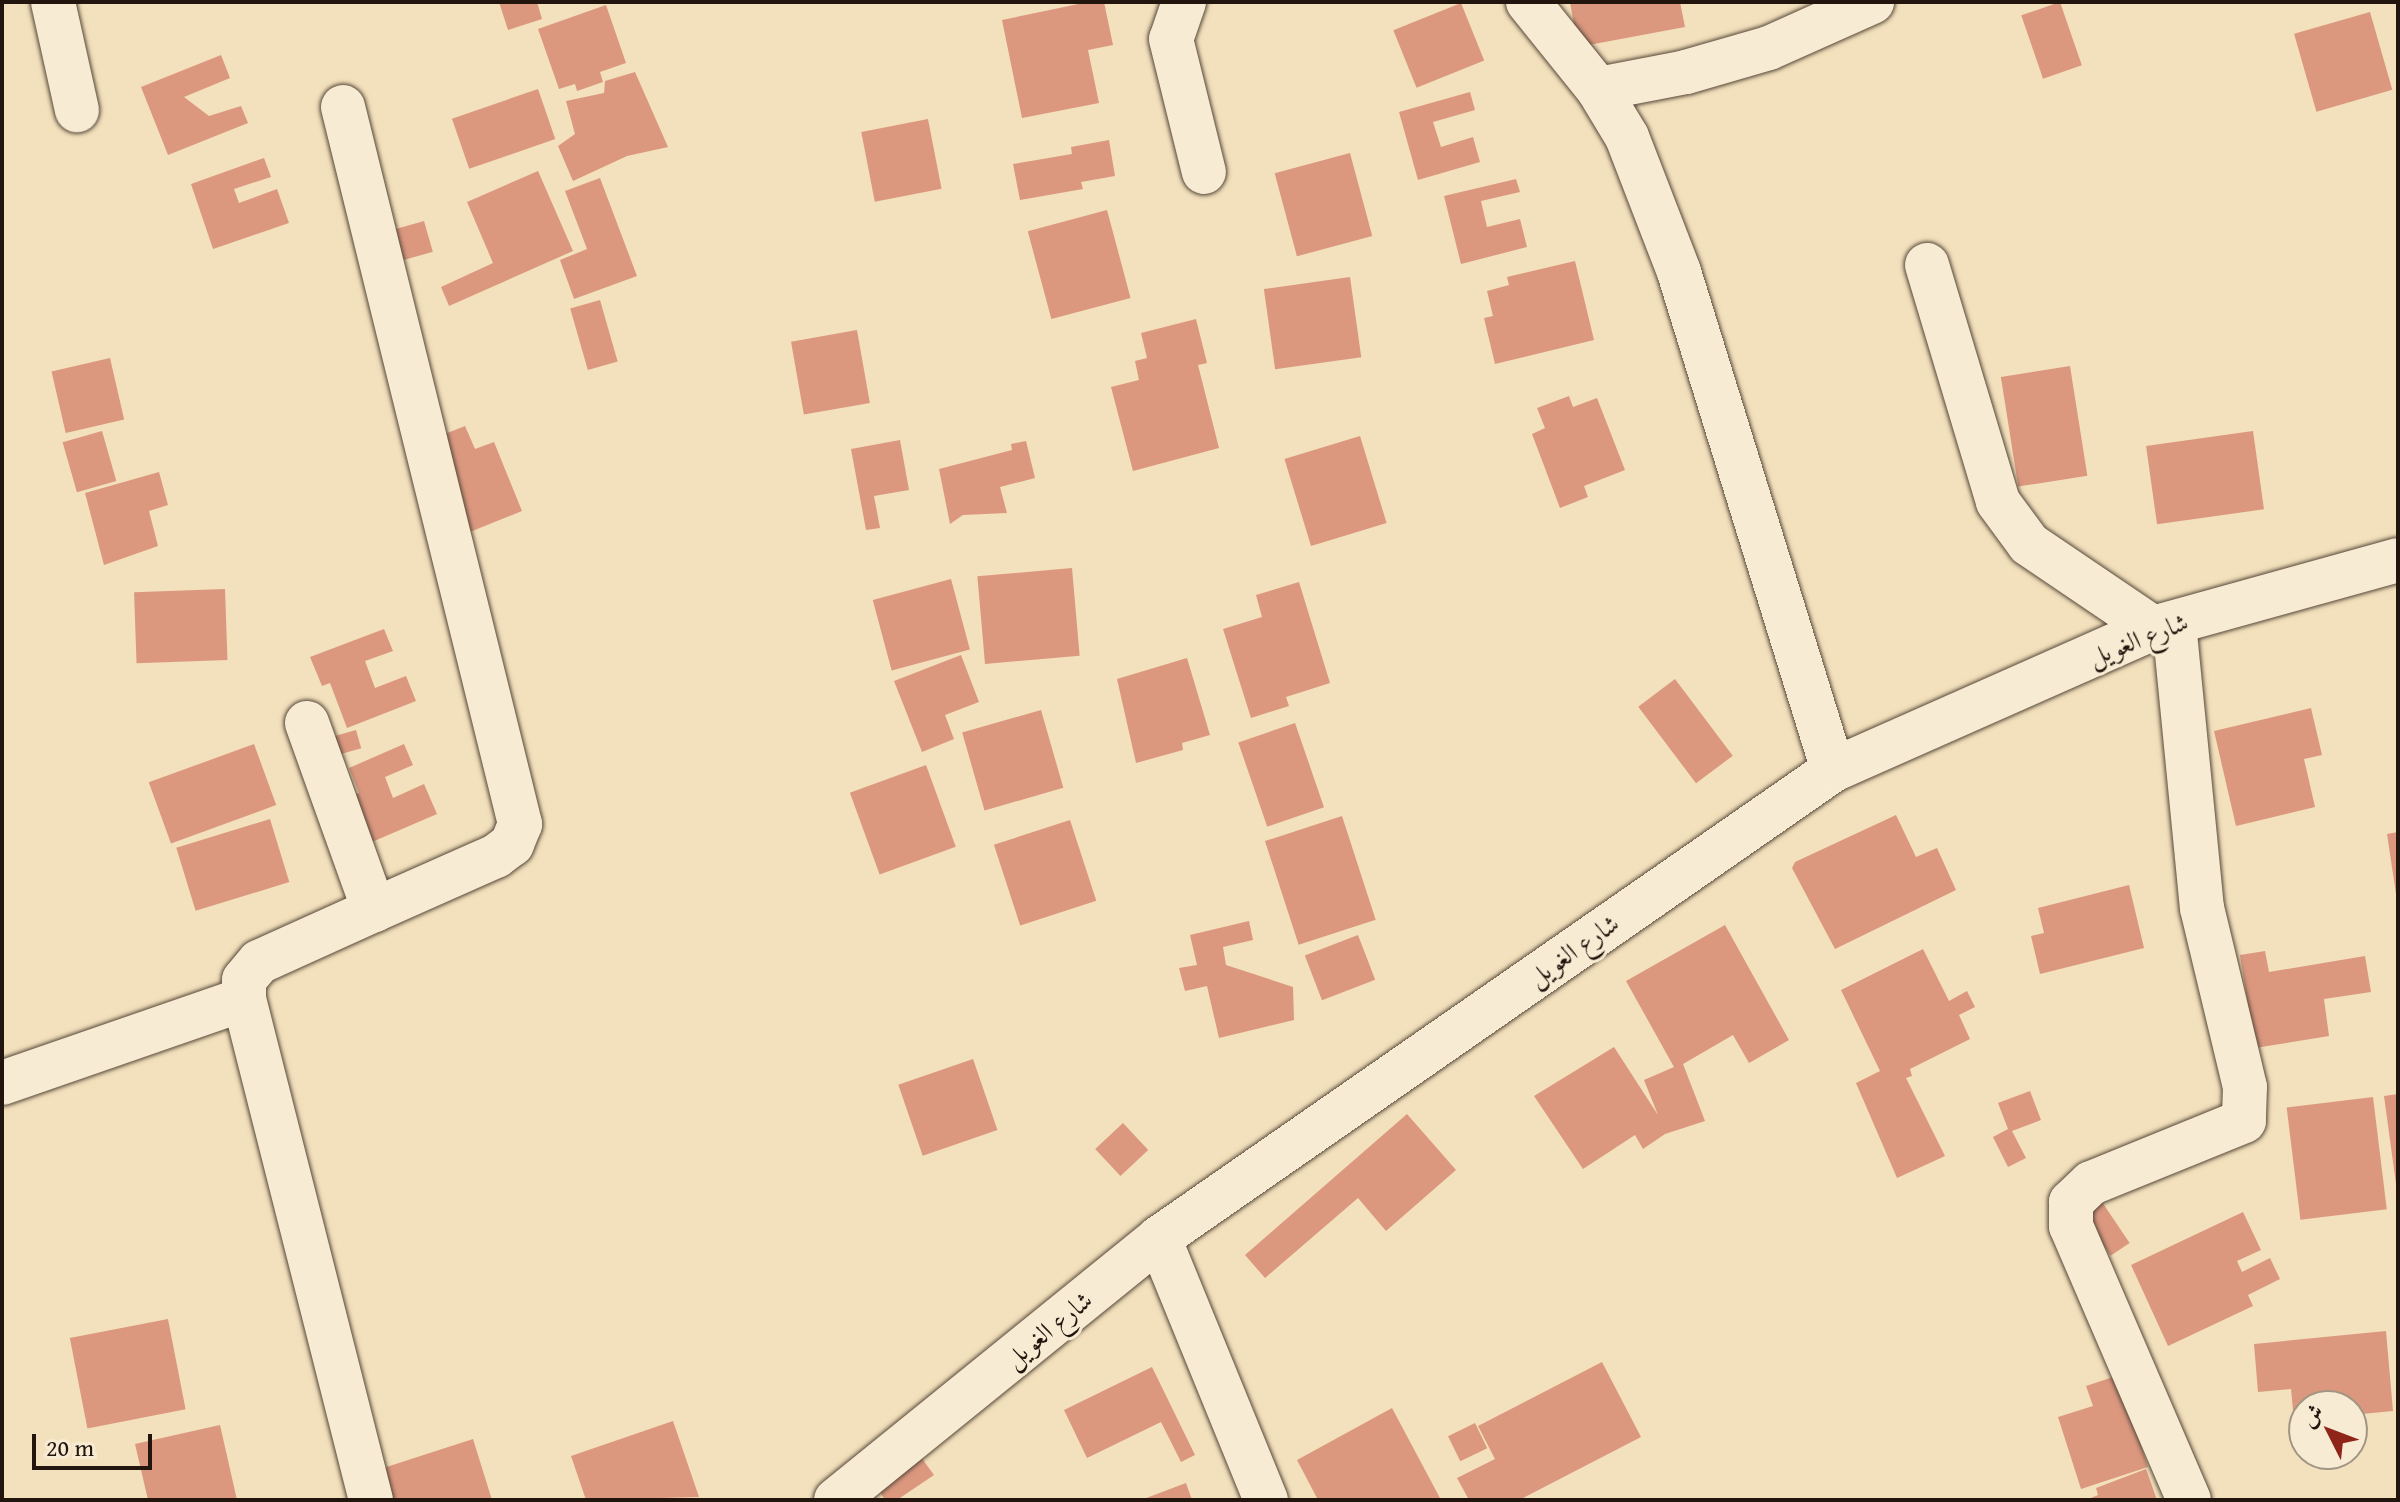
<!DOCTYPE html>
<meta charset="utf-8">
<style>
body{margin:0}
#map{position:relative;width:2400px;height:1502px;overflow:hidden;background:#f3e0bc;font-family:"Gentium Book Plus",Amiri,serif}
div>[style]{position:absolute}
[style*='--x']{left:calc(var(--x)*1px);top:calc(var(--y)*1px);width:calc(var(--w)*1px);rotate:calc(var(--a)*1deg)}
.building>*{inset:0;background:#db987f;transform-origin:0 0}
.roads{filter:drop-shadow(0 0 2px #564839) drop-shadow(0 0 2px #564839)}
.minor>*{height:44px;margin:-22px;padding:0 22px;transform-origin:22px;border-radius:22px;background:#f7ebd3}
span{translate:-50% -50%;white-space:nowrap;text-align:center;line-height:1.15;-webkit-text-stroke:6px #f7ebd3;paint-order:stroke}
.street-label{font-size:26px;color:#22150d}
.frame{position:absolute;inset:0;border:4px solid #22150d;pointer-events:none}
.north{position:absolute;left:2288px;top:1390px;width:80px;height:80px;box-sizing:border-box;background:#f7ebd3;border:2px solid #a29584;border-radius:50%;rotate:312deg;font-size:22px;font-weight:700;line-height:32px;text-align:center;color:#22150d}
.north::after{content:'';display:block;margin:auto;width:28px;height:36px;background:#8f2418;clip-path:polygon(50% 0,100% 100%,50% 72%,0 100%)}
.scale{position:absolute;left:32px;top:1434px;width:120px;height:36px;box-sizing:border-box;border:4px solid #22150d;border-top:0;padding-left:10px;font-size:24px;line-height:28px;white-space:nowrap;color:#22150d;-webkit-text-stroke:6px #f7ebd3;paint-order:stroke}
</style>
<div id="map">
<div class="building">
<div style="clip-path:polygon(499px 2px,537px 2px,542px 19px,508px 30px)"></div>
<div style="clip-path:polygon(1088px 2px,1104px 2px,1113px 45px,1088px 50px,1099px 103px,1022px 118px,1002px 20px)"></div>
<div style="clip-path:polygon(1570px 2px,1680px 2px,1685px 27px,1578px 47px)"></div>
<div style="left:2060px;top:2px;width:67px;height:41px;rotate:71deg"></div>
<div style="left:1461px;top:3px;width:62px;height:73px;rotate:68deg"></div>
<div style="clip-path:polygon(606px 5px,626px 63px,600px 72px,603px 82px,577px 91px,575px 84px,559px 89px,538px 29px)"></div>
<div style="left:2370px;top:12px;width:81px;height:79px;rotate:74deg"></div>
<div style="clip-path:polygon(221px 55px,230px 78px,184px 97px,209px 116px,241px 106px,248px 123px,168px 155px,141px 87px)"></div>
<div style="clip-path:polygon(635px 72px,668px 147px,627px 156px,573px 181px,558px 146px,575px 134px,566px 101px,604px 93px,605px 81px)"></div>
<div style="left:538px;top:89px;width:53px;height:91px;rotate:71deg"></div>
<div style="clip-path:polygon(1470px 92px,1475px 110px,1433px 122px,1441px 147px,1473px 137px,1480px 162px,1418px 180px,1399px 112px)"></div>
<div style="left:928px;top:119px;width:71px;height:68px;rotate:79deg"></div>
<div style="clip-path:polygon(1109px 140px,1115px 176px,1081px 182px,1083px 189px,1020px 200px,1013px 164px,1072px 154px,1071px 147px)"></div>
<div style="left:1350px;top:153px;width:86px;height:78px;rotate:75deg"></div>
<div style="clip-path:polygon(264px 158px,271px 177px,234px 189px,239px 203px,277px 189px,289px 223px,213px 249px,191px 184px)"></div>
<div style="clip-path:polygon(538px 171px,573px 251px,449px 306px,441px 287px,493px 263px,467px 202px)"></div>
<div style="clip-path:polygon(600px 178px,637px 276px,574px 299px,560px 260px,587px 249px,565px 191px)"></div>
<div style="clip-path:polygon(1516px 179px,1520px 192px,1481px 201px,1487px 227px,1520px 219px,1527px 247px,1461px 264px,1444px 196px)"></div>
<div style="left:1107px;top:210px;width:91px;height:82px;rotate:75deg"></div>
<div style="left:424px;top:221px;width:32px;height:33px;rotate:74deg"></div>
<div style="clip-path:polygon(1575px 261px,1594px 340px,1495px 364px,1484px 318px,1493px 316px,1487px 291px,1509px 285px,1507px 277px)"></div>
<div style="left:1350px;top:277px;width:81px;height:87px;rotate:82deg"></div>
<div style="left:600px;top:300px;width:64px;height:31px;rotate:74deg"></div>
<div style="clip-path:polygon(1196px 319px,1207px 363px,1198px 365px,1219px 448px,1133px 471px,1111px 387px,1139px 380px,1135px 361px,1147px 358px,1141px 333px)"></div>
<div style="left:857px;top:330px;width:74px;height:67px;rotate:80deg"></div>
<div style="left:110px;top:358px;width:63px;height:60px;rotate:77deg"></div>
<div style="left:2070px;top:366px;width:111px;height:70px;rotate:81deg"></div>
<div style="clip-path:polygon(1569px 396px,1573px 407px,1597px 398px,1625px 470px,1584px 486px,1588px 497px,1560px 508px,1532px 434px,1545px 428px,1537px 408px)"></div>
<div style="clip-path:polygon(465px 426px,475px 449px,494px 442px,522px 511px,460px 536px,422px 443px)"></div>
<div style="left:102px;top:431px;width:52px;height:41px;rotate:74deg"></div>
<div style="left:2253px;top:431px;width:79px;height:108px;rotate:82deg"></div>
<div style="left:1360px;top:436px;width:91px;height:79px;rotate:73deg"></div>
<div style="clip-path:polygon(900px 440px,909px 490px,874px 496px,880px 528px,866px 530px,851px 449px)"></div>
<div style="clip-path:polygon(1026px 441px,1035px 478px,1000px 487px,1007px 513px,963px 515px,950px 524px,939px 469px,1012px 450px,1011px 444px)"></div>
<div style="clip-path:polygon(159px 472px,168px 505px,149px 511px,158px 546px,104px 565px,85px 493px)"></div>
<div style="left:1072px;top:568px;width:88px;height:95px;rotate:85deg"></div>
<div style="left:951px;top:579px;width:73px;height:81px;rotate:75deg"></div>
<div style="clip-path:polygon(1299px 582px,1330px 683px,1286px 697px,1289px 706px,1251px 718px,1223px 629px,1262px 617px,1256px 595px)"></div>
<div style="left:225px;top:589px;width:71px;height:91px;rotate:88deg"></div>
<div style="clip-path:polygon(384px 629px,393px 651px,365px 661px,375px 688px,406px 676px,416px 701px,347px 728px,330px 683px,322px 686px,310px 657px)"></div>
<div style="clip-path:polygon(961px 655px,979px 702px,945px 715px,954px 739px,922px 752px,894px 681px)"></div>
<div style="clip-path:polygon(1187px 658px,1210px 735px,1182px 743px,1183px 750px,1136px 763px,1117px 679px)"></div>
<div style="left:1675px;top:679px;width:96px;height:46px;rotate:53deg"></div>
<div style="clip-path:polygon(2311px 708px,2322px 755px,2304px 759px,2315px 807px,2236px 826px,2214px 731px)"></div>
<div style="left:1041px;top:710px;width:81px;height:82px;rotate:74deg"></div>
<div style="left:1295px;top:723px;width:89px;height:60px;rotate:71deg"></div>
<div style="left:356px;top:730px;width:19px;height:32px;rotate:74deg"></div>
<div style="left:254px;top:744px;width:65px;height:112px;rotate:70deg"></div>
<div style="clip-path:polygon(404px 744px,413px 765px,385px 777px,393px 798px,424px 784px,437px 814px,372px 842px,352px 795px,359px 793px,349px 768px)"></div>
<div style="left:926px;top:765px;width:87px;height:81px;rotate:70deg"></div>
<div style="clip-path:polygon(1896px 815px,1916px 857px,1937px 848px,1956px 890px,1835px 949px,1792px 868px,1795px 862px)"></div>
<div style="left:1342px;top:816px;width:109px;height:81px;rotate:72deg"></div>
<div style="left:270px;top:819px;width:66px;height:98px;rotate:73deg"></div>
<div style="left:1070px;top:820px;width:85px;height:80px;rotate:72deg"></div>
<div style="clip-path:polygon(2398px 832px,2398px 894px,2396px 894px,2387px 834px)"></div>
<div style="clip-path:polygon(2129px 885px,2144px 948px,2040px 974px,2031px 936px,2044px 933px,2038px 908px)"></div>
<div style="clip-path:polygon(1249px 921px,1253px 940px,1223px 947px,1226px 965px,1293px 987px,1294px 1020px,1219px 1038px,1207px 986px,1185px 991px,1179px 968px,1197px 965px,1190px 935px)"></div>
<div style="clip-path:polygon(1725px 925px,1789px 1040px,1749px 1063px,1733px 1035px,1683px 1064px,1705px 1121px,1665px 1134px,1643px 1149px,1635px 1135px,1583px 1169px,1534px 1096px,1614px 1047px,1658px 1115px,1644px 1080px,1674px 1067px,1626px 981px)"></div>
<div style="left:1358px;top:935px;width:48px;height:57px;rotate:69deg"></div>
<div style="clip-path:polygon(1923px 949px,1949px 1001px,1967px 991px,1975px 1007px,1959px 1015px,1970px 1039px,1910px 1069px,1912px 1076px,1906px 1078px,1945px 1156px,1897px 1178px,1856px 1083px,1880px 1071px,1841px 990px)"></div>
<div style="clip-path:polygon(2265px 951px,2269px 972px,2365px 956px,2371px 992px,2324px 999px,2329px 1036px,2255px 1048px,2240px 955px)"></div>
<div style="left:973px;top:1059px;width:75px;height:79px;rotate:71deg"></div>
<div style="clip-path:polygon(2030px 1091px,2041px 1120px,2012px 1131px,2026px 1158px,2008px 1167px,1993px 1137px,2008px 1129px,1998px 1103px)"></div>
<div style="clip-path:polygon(2398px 1094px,2398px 1184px,2396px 1184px,2384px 1096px)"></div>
<div style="left:2373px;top:1097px;width:113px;height:87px;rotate:83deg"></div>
<div style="clip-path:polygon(1407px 1114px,1456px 1170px,1386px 1231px,1358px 1198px,1265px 1278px,1245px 1255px)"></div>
<div style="left:1123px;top:1123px;width:37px;height:38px;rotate:47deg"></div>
<div style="left:2100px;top:1199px;width:53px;height:23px;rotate:56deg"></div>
<div style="clip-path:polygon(2243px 1212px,2261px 1250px,2237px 1261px,2242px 1272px,2270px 1258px,2280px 1279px,2248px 1295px,2253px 1306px,2168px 1346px,2131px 1265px)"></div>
<div style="left:168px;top:1319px;width:92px;height:100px;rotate:79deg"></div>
<div style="clip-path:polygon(2386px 1331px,2393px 1411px,2352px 1415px,2352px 1406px,2304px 1406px,2304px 1420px,2294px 1421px,2291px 1389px,2258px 1392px,2254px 1344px)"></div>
<div style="clip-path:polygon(1602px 1362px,1641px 1437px,1519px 1500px,1469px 1500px,1457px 1478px,1495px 1459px,1478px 1426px)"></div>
<div style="clip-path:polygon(1152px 1367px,1195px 1455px,1181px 1462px,1161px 1422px,1087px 1458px,1064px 1410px)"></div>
<div style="clip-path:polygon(2119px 1375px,2148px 1467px,2081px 1489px,2058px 1417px,2093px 1406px,2086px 1386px)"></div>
<div style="clip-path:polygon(1392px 1408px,1441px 1500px,1318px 1500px,1297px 1460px)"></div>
<div style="clip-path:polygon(673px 1421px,699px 1497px,586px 1500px,571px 1456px)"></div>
<div style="left:1475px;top:1423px;width:28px;height:30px;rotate:64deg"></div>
<div style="clip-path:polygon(220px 1425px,237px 1500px,148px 1500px,135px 1444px)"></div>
<div style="clip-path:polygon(473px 1439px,492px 1500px,379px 1500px,371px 1472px)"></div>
<div style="clip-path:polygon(918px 1453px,934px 1475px,897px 1500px,885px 1500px,874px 1483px)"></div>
<div style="clip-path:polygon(2146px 1469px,2157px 1500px,2086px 1500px,2098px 1495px,2096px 1488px)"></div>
<div style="clip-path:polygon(1186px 1483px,1192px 1500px,1141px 1500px)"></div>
</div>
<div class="roads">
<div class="minor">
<div style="--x:53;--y:2;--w:111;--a:77.5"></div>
<div style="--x:1184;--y:2;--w:39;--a:109"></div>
<div style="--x:1171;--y:39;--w:137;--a:76.1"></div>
<div style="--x:1528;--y:2;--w:112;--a:51.2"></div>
<div style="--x:1598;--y:89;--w:56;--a:58.9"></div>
<div style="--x:1627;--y:137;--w:145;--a:68.9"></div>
<div style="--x:1679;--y:272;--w:521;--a:72.82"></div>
<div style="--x:1598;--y:89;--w:90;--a:-10.9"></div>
<div style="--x:1686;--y:72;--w:86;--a:-16.1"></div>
<div style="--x:1769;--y:48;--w:113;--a:-24.1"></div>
<div style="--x:343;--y:107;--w:739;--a:76.13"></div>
<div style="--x:520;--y:824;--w:22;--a:112"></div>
<div style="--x:512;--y:844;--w:20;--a:143"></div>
<div style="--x:496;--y:856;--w:133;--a:156.1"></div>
<div style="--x:1927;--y:265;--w:247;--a:73.3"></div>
<div style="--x:1998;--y:502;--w:52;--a:53.6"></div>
<div style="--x:2029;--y:544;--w:150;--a:34.1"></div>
<div style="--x:2174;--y:623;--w:286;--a:84.4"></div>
<div style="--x:2202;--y:908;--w:184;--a:76.5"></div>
<div style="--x:2245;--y:1087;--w:34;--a:92"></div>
<div style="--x:2244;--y:1121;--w:165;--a:157.9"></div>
<div style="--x:2091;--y:1183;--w:28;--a:136"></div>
<div style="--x:2071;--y:1202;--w:24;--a:90"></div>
<div style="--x:2071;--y:1226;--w:298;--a:66.7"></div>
<div style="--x:307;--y:723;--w:199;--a:70.3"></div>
<div style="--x:374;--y:910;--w:126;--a:155.7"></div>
<div style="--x:259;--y:962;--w:23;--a:130"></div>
<div style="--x:244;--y:980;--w:19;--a:90"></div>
<div style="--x:244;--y:999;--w:517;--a:75.78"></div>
<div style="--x:2;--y:1083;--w:256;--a:-19.1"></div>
<div style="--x:1159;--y:1238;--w:283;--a:67.8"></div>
<div style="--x:836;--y:1500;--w:416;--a:-39"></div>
<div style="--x:1159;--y:1238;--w:821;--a:-34.77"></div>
<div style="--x:1833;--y:770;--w:350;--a:-23.9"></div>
<div style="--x:2153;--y:628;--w:254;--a:-15.5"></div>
</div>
</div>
<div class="street-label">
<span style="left:2138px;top:639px;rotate:-21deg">شارع الغويل</span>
<span style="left:1573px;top:950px;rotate:-35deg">شارع الغويل</span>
<span style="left:1048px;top:1329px;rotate:-39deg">شارع الغويل</span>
</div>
<div class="frame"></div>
<div class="north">ش</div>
<div class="scale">20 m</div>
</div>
